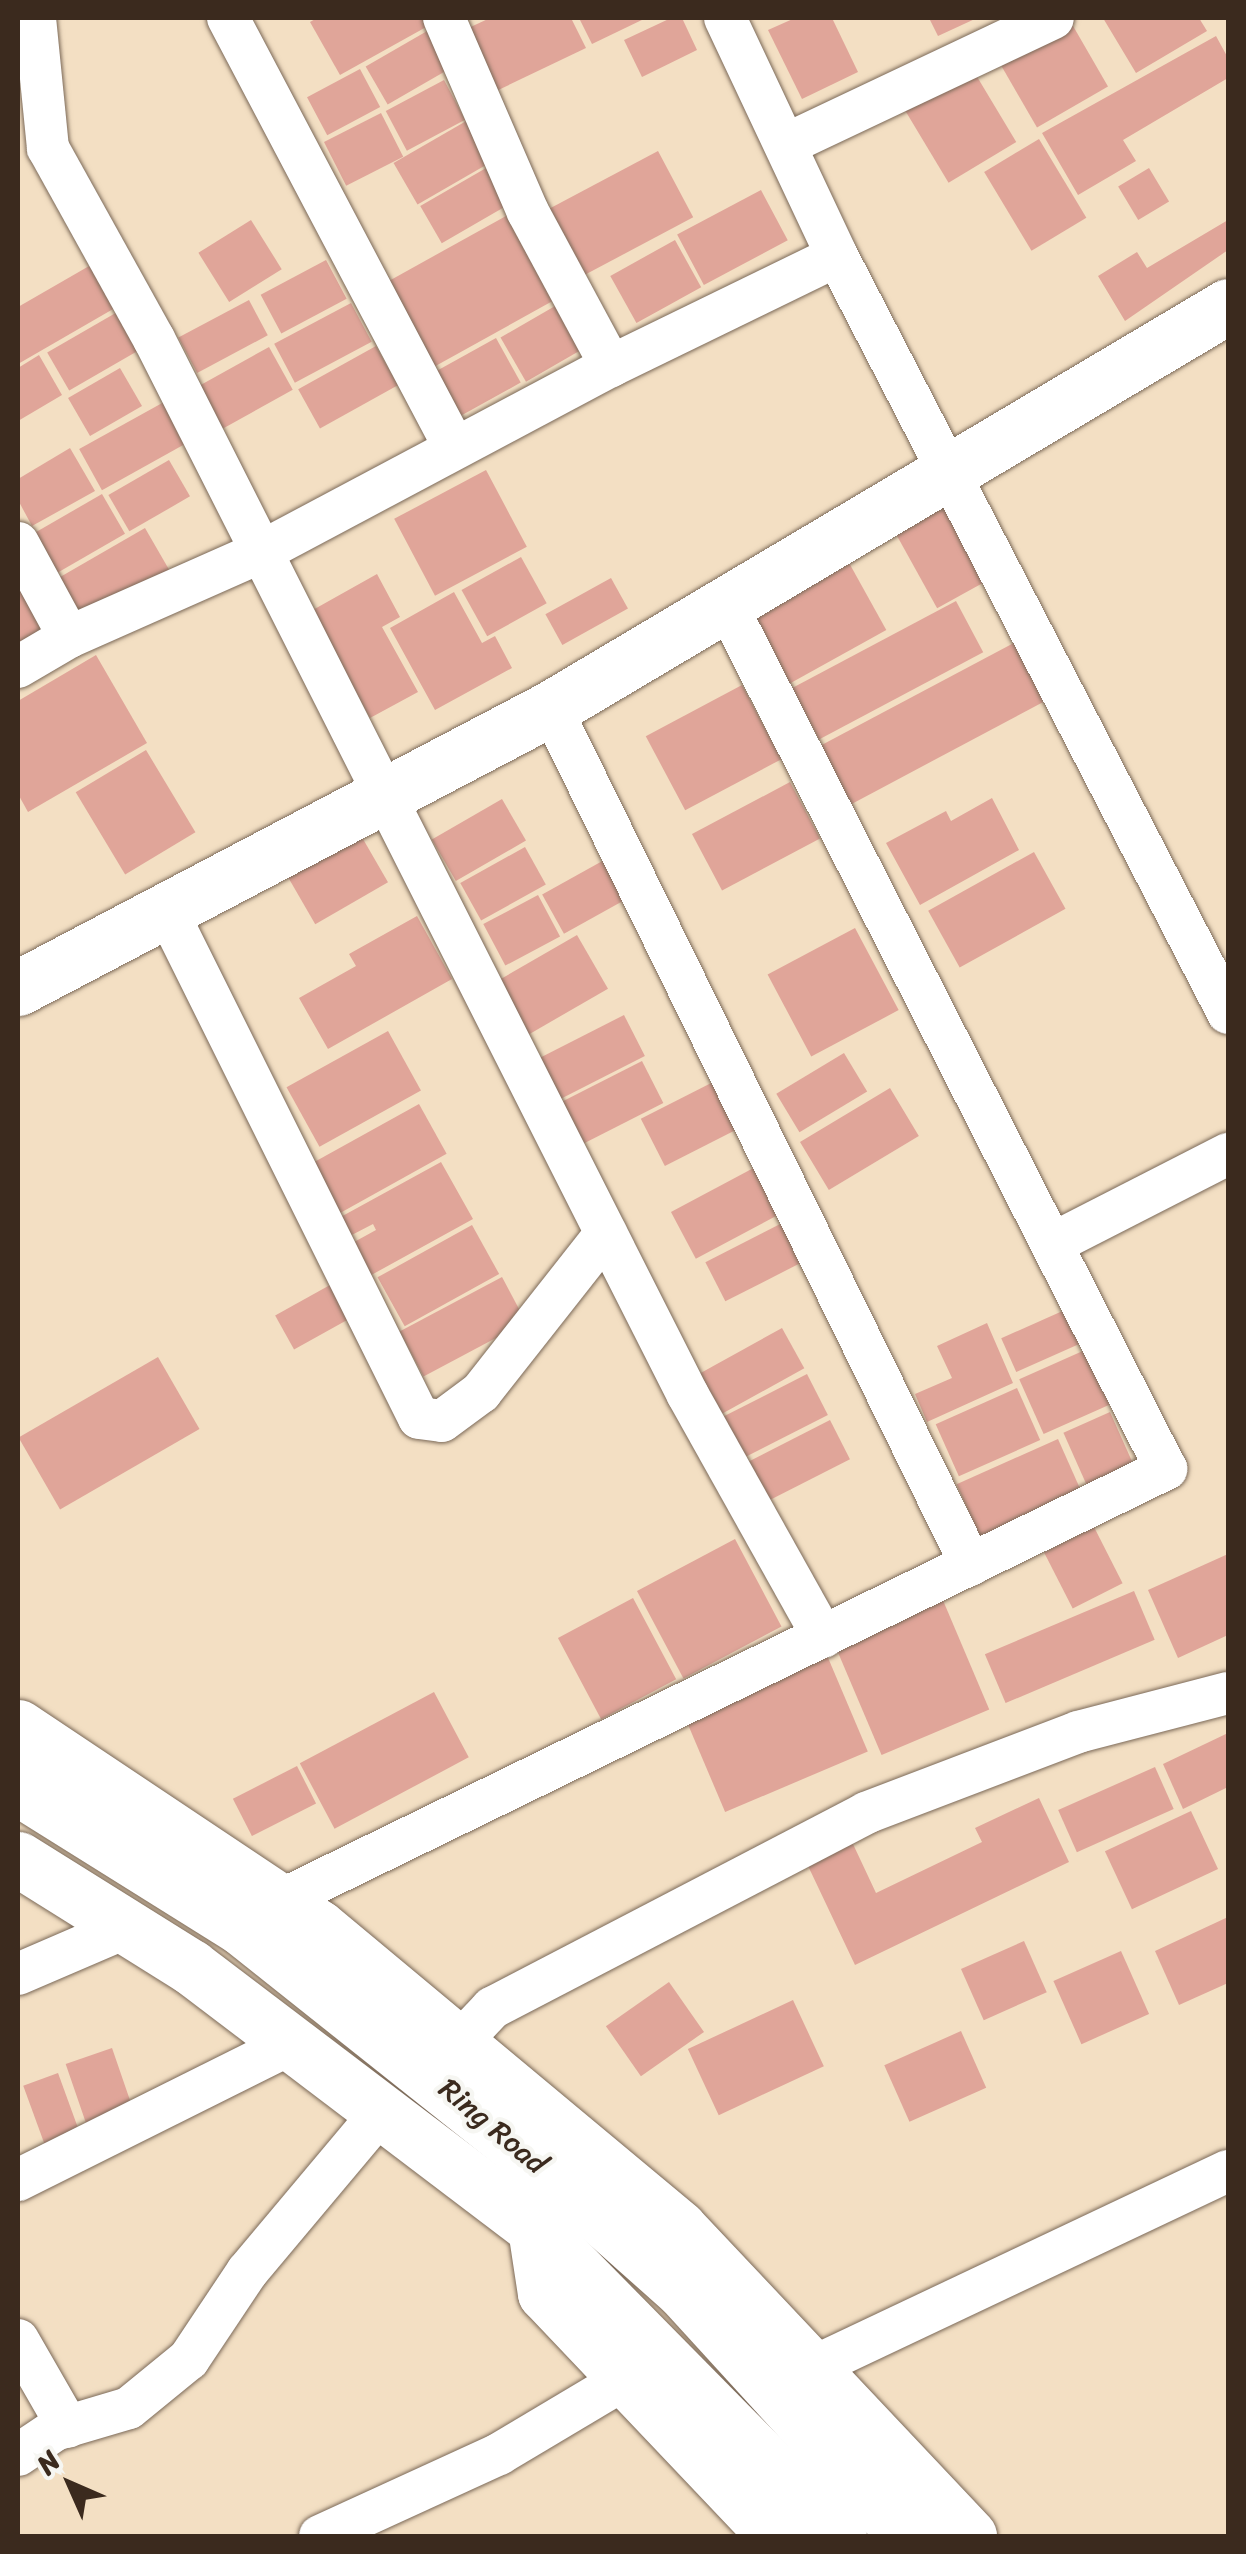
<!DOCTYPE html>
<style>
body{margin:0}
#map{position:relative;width:1246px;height:2554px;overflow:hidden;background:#f3dfc3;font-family:Sriracha,sans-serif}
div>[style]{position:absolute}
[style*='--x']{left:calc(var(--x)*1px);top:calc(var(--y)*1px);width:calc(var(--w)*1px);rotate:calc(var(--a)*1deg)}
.building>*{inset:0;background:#e0a599;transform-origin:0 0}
.roads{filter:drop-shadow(0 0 2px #7b6958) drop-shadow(0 0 2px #7b6958)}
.minor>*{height:42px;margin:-21px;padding:0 21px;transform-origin:21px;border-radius:21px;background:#fff}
.tertiary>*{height:55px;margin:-27.5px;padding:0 27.5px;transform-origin:27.5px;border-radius:27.5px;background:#fff}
.trunk>*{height:55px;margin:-27.5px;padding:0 27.5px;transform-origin:27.5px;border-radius:27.5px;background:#fff}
span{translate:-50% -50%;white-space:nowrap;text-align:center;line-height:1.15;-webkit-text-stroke:9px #f6f6f2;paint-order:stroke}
.street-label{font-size:30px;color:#3b2a1e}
.frame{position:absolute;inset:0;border:20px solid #3b2a1e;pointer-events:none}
.north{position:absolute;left:20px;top:2434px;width:100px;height:100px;-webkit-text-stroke:8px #f6f6f2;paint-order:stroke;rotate:315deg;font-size:28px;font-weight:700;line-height:40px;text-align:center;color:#3b2a1e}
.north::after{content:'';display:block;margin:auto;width:35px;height:45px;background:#3b2a1e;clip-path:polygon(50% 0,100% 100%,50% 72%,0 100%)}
</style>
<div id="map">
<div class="building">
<div style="clip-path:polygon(317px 18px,435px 18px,437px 21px,340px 75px,310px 22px)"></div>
<div style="clip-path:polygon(490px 18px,571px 18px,586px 48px,492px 93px,462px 31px)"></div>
<div style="clip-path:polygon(579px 18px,646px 18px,592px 44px)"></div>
<div style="clip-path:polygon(671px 18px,682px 18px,697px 50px,642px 77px,624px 40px)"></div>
<div style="clip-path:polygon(795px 18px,832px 18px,858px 72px,802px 99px,768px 30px)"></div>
<div style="clip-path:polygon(929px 18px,977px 18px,938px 36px)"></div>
<div style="clip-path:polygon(1103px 18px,1199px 18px,1207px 31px,1136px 73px)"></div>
<div style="left:1069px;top:19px;width:78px;height:82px;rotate:60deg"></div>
<div style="left:441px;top:23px;width:44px;height:87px;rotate:60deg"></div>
<div style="clip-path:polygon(1216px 36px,1228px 58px,1228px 78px,1123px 140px,1136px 161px,1078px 195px,1042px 133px)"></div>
<div style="left:360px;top:69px;width:43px;height:60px;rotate:62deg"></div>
<div style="left:973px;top:70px;width:84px;height:79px;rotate:59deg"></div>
<div style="left:444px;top:80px;width:45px;height:66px;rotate:62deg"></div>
<div style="left:381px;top:113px;width:49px;height:64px;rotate:63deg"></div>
<div style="left:468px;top:120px;width:48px;height:86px;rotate:60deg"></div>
<div style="left:1039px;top:139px;width:92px;height:64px;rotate:59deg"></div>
<div style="left:658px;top:151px;width:75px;height:136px;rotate:62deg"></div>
<div style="left:493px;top:164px;width:43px;height:84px;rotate:60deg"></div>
<div style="left:1149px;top:168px;width:39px;height:36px;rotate:59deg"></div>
<div style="left:761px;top:190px;width:57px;height:95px;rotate:62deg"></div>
<div style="left:506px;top:216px;width:97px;height:138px;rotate:61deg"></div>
<div style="left:251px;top:220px;width:58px;height:62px;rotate:58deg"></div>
<div style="clip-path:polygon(1228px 220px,1228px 250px,1125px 321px,1098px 276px,1137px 252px,1147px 268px)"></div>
<div style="left:675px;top:240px;width:54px;height:74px;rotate:61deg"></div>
<div style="clip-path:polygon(103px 258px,127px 301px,18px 364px,18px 307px)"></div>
<div style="left:326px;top:260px;width:44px;height:74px;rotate:62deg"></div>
<div style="left:249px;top:300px;width:40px;height:80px;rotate:62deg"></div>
<div style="left:562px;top:302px;width:51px;height:71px;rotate:60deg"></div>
<div style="left:351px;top:303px;width:44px;height:87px;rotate:62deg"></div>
<div style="left:126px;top:307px;width:44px;height:91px;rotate:60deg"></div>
<div style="left:496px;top:338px;width:51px;height:68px;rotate:61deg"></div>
<div style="left:376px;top:346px;width:45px;height:89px;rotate:61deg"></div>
<div style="left:269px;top:347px;width:49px;height:90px;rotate:61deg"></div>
<div style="clip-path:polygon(39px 355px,62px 395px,18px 421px,18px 368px)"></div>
<div style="left:120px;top:368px;width:44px;height:60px;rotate:60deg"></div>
<div style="left:164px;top:402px;width:47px;height:97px;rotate:61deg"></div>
<div style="clip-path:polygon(70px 448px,95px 491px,32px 526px,18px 500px,18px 479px)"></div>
<div style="left:169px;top:460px;width:42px;height:70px;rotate:60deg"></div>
<div style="left:486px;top:470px;width:87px;height:104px;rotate:62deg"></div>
<div style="left:959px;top:491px;width:92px;height:76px;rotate:61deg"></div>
<div style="left:102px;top:494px;width:46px;height:83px;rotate:60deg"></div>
<div style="left:145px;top:528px;width:50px;height:104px;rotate:60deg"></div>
<div style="left:521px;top:557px;width:53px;height:68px;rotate:61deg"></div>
<div style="left:848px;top:561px;width:79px;height:117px;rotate:61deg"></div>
<div style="clip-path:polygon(377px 574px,400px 617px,382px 627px,418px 692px,370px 718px,311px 611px)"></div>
<div style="clip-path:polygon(18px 577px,49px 626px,18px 646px)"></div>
<div style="left:611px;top:578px;width:35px;height:75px;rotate:61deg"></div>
<div style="clip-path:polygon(454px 592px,482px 643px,495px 636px,512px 668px,435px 710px,390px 628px)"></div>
<div style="left:956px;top:601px;width:58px;height:186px;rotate:62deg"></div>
<div style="left:1025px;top:637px;width:66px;height:234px;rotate:62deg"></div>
<div style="clip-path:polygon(96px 655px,147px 743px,28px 812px,18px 794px,18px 701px)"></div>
<div style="left:742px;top:685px;width:84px;height:109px;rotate:62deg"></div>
<div style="left:146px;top:750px;width:96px;height:82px;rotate:59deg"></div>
<div style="left:790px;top:782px;width:64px;height:111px;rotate:62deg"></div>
<div style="clip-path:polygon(992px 798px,1019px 850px,920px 905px,886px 843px,946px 811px,951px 821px)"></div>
<div style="left:502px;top:799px;width:48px;height:81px;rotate:60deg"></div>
<div style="left:352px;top:820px;width:72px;height:84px;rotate:60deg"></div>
<div style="left:525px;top:847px;width:43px;height:74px;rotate:61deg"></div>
<div style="left:1034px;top:852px;width:65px;height:121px;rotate:61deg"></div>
<div style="left:606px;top:859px;width:45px;height:73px;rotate:61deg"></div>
<div style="left:538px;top:895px;width:47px;height:62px;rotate:62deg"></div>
<div style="clip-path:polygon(417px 916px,452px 979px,328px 1049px,299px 998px,356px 966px,349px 954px)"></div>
<div style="left:855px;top:928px;width:93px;height:99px;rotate:62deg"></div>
<div style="left:577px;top:935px;width:62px;height:97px;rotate:60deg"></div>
<div style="left:624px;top:1015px;width:46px;height:97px;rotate:63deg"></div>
<div style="left:388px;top:1031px;width:68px;height:116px;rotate:61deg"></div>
<div style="left:844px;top:1053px;width:45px;height:79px;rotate:59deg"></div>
<div style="left:642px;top:1061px;width:47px;height:96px;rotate:63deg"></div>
<div style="left:721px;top:1078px;width:53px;height:90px;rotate:63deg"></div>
<div style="left:890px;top:1088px;width:56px;height:105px;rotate:59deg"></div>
<div style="left:419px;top:1104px;width:57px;height:130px;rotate:61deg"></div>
<div style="clip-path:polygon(441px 1162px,473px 1219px,355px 1284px,336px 1252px,376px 1230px,373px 1224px,346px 1238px,337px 1219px)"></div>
<div style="left:761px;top:1164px;width:53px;height:102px;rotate:62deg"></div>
<div style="left:790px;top:1219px;width:44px;height:95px;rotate:63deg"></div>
<div style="left:472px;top:1225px;width:56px;height:108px;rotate:61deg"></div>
<div style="left:502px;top:1277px;width:51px;height:116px;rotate:62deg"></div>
<div style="left:339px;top:1280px;width:39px;height:73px;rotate:61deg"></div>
<div style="left:1067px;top:1309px;width:37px;height:72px;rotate:66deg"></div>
<div style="clip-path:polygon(987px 1323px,1013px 1383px,927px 1422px,915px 1394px,952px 1378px,937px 1346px)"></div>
<div style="left:782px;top:1328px;width:46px;height:109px;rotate:61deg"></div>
<div style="left:1085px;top:1350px;width:60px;height:72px;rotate:66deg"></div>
<div style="left:158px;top:1357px;width:83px;height:161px;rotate:60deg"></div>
<div style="left:807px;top:1374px;width:46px;height:106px;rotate:63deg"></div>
<div style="left:1017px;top:1388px;width:57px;height:89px;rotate:66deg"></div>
<div style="left:1110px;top:1412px;width:72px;height:51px;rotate:66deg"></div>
<div style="left:830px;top:1420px;width:44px;height:105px;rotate:63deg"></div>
<div style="left:1058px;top:1439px;width:62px;height:111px;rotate:66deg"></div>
<div style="left:1094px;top:1527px;width:63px;height:56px;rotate:63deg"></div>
<div style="left:735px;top:1539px;width:99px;height:111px;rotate:62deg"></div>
<div style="clip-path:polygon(1228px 1554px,1228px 1635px,1178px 1658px,1148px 1590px)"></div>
<div style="left:1134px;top:1591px;width:53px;height:162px;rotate:67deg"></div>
<div style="left:633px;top:1598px;width:92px;height:85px;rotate:62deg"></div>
<div style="left:942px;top:1598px;width:121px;height:117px;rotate:67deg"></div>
<div style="left:826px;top:1653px;width:107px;height:155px;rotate:67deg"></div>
<div style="left:434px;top:1692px;width:74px;height:152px;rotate:62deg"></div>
<div style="clip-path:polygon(1228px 1733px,1228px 1787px,1183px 1809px,1163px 1764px)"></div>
<div style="left:297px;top:1766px;width:42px;height:72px;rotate:63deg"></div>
<div style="left:1155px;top:1767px;width:46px;height:106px;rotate:66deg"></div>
<div style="clip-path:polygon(1039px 1798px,1069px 1862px,855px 1965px,800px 1849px,845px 1827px,876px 1893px,982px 1842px,975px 1828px)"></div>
<div style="left:1191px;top:1811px;width:64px;height:95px;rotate:65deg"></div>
<div style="clip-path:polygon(1228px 1917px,1228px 1983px,1179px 2005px,1155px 1951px)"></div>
<div style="left:1024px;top:1941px;width:56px;height:69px;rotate:66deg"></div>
<div style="left:1121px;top:1951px;width:69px;height:74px;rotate:66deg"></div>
<div style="left:669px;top:1982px;width:61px;height:77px;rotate:55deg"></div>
<div style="left:793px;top:2000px;width:73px;height:116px;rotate:65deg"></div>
<div style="left:961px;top:2031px;width:62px;height:84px;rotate:66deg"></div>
<div style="left:112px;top:2048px;width:69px;height:49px;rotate:71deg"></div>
<div style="left:58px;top:2073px;width:63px;height:37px;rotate:70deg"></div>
</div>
<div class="roads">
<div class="minor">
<div style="--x:35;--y:18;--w:131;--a:84.3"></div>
<div style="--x:48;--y:148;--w:218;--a:61"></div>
<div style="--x:154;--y:339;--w:1183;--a:63.18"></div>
<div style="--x:688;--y:1395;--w:277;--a:60.8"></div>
<div style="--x:228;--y:18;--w:485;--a:62.2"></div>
<div style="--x:444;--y:18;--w:211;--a:66.6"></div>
<div style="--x:528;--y:212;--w:175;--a:61.7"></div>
<div style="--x:725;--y:18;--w:263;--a:64.8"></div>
<div style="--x:837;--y:256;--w:852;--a:62.68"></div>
<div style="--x:787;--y:144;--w:294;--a:-25.3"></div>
<div style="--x:18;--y:543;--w:107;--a:61.5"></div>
<div style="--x:18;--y:667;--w:59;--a:-30.5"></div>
<div style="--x:69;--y:637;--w:208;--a:-23.9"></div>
<div style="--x:259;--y:553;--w:399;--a:-28"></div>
<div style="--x:611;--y:366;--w:251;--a:-26"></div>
<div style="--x:551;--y:708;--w:954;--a:63.89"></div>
<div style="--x:166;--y:909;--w:568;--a:63.57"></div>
<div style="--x:419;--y:1418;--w:23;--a:7"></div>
<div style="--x:442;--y:1421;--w:49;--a:-36.6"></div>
<div style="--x:481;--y:1392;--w:202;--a:-51.8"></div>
<div style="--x:1052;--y:1244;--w:198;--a:-27.1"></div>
<div style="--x:279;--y:1901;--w:987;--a:-25.97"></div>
<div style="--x:1166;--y:1469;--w:970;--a:-116.96"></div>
<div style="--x:18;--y:1974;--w:116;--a:-23.3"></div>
<div style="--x:458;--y:2044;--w:50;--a:-46.6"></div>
<div style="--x:492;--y:2008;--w:422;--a:-27.5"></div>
<div style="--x:866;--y:1813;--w:227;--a:-20.9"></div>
<div style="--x:1078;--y:1732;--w:155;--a:-14.6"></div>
<div style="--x:18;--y:2180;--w:309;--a:-26.5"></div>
<div style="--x:18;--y:2340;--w:100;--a:60.1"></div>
<div style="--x:811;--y:2368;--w:461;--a:-25.3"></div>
<div style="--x:18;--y:2455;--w:45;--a:-34"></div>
<div style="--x:55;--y:2430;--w:77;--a:-16.6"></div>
<div style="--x:129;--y:2408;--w:77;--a:-39.2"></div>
<div style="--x:189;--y:2359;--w:105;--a:-56.3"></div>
<div style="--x:247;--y:2272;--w:212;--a:-50"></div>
<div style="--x:320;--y:2536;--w:197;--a:-24.6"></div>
<div style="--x:499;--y:2454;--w:147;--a:-30.8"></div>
</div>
<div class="tertiary">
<div style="--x:18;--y:988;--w:602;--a:-27.71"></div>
<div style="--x:551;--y:708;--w:787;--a:-30.7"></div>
<div style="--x:18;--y:1727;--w:361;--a:33.7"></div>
<div style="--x:318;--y:1927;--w:470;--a:39.8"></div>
<div style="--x:679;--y:2228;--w:423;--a:46.7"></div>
<div style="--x:535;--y:2228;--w:66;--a:81.3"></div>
<div style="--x:545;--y:2293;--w:335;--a:46.5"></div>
</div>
<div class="trunk">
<div style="--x:18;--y:1788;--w:264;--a:32"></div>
<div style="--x:242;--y:1928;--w:400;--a:38.5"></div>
<div style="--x:555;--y:2177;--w:171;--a:41.7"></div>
<div style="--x:683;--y:2291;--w:332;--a:47.6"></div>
<div style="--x:18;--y:1859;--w:204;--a:32"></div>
<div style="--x:191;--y:1967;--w:432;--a:37.2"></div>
<div style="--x:535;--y:2228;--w:433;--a:45.4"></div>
</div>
</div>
<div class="street-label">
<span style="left:493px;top:2126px;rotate:40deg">Ring Road</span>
</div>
<div class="frame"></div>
<div class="north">N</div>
</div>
